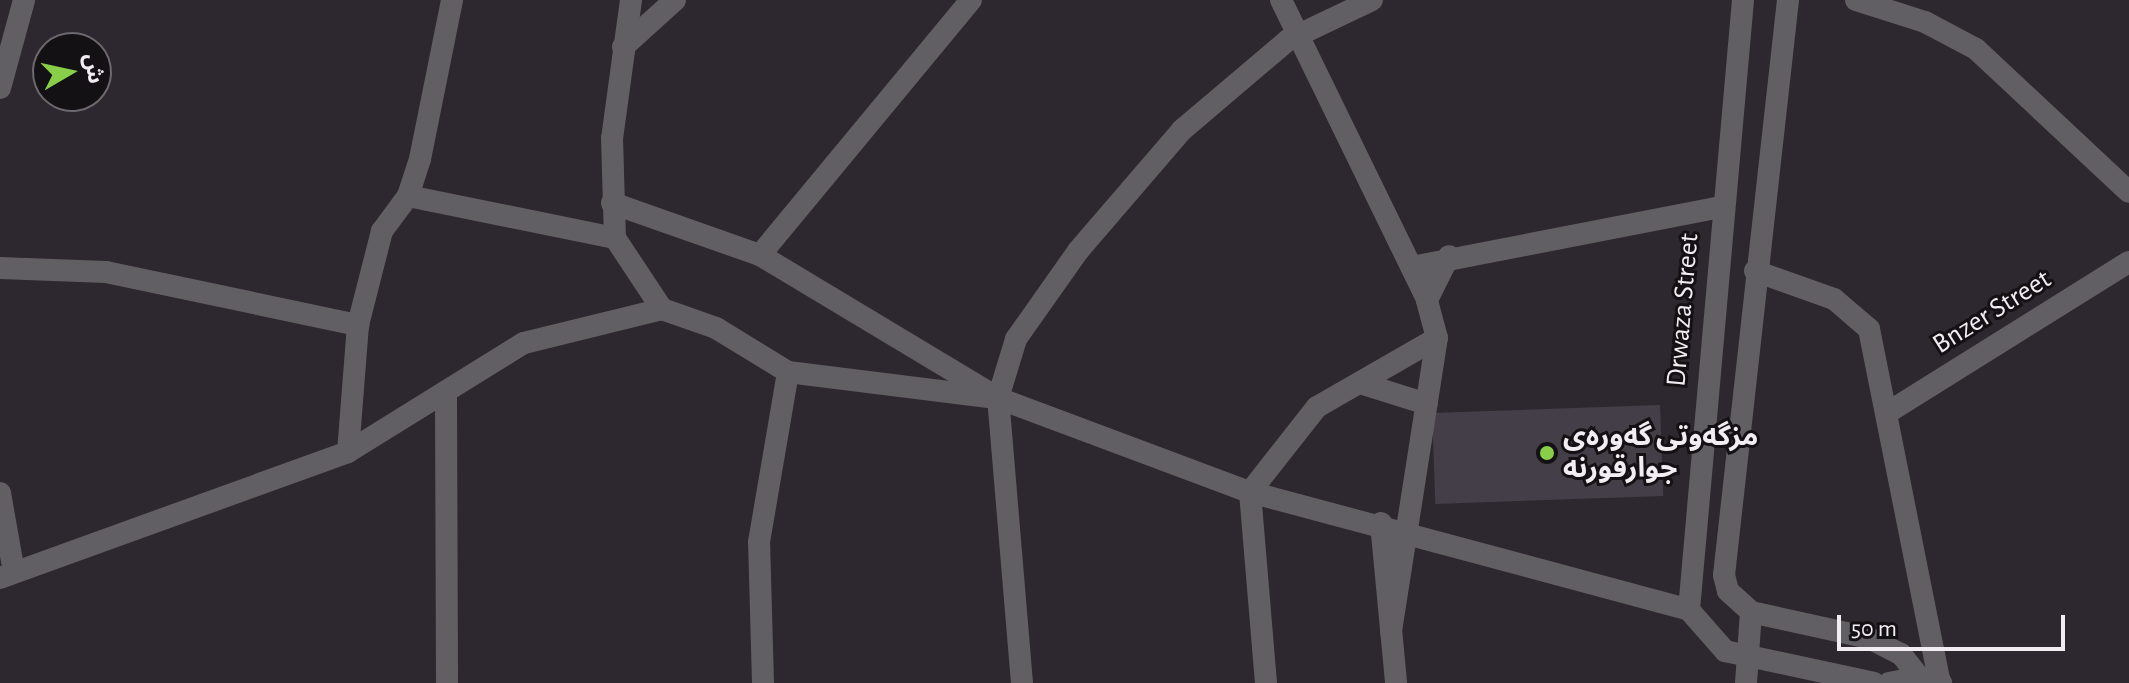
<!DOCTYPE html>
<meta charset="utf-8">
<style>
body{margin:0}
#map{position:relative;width:2129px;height:683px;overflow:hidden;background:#2d2730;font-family:"Alegreya Sans","Noto Sans Arabic",sans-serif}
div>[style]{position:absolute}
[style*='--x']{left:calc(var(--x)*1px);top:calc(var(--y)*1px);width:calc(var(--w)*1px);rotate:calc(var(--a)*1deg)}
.building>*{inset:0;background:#443e48;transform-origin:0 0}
.minor>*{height:22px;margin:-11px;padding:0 11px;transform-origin:11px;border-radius:11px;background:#625f64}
.tertiary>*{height:22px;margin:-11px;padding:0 11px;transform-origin:11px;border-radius:11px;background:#625f64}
.dots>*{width:22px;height:22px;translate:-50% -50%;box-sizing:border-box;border:4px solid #141115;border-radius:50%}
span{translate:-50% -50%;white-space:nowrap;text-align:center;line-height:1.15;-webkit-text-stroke:6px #141115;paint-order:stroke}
.street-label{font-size:28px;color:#f1edf3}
.poi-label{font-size:28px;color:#f1edf3;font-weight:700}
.left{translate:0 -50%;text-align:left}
.north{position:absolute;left:32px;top:32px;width:80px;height:80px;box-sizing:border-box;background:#141115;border:2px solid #6c696e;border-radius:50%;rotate:81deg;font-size:22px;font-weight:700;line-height:32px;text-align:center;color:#f1edf3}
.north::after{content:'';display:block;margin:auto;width:28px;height:36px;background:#89ce48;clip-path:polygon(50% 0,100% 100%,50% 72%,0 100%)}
.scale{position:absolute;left:1837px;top:615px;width:228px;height:36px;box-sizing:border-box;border:4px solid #f1edf3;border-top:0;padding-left:10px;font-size:24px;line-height:28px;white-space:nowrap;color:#f1edf3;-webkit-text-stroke:6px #141115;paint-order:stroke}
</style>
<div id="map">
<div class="building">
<div style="left:1660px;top:405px;width:91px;height:228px;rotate:88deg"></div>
</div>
<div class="minor">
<div style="--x:631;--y:0;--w:139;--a:97.8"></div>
<div style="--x:612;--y:138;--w:100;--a:88.3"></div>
<div style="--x:615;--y:238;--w:85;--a:56.5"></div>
<div style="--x:662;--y:309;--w:57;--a:19.4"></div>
<div style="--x:716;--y:328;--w:84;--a:31.4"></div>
<div style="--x:788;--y:372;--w:204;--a:7.1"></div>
<div style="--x:1281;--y:0;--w:334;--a:64"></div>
<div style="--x:1856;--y:0;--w:72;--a:17.7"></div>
<div style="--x:1925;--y:22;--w:58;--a:27.9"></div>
<div style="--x:1976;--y:49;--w:209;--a:43.1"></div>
<div style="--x:623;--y:47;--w:70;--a:-42.1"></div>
<div style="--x:0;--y:88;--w:91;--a:-74.7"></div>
<div style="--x:408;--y:196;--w:211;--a:11.5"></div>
<div style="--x:612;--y:203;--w:157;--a:19.4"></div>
<div style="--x:760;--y:255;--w:278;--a:31"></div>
<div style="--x:998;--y:398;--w:269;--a:20.5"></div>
<div style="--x:1250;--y:492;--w:455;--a:15"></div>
<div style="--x:760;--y:255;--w:331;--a:-50.4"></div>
<div style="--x:1412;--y:267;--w:316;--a:-11"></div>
<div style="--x:0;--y:268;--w:106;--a:2.2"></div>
<div style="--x:106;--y:272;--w:258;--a:11.9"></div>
<div style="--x:1755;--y:271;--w:84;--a:19.5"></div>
<div style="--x:1834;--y:299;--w:46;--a:40.6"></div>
<div style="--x:1869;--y:329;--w:361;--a:78.7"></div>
<div style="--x:1360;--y:383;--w:70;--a:17.4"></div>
<div style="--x:446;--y:398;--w:285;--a:89.8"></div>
<div style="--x:1887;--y:413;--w:285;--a:-32"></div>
<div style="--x:348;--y:452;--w:127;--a:-85.5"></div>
<div style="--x:358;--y:325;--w:97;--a:-75.7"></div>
<div style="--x:382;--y:231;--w:44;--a:-53.4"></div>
<div style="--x:408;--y:196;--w:39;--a:-72"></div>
<div style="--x:420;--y:159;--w:162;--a:-78.6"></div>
<div style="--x:0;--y:493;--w:80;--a:80"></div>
<div style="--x:1381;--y:523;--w:161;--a:84.6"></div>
<div style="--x:0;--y:578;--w:370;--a:-19.9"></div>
<div style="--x:348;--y:452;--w:207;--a:-31.8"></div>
<div style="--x:524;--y:343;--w:142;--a:-13.8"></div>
<div style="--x:1391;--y:631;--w:297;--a:-81.1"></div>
<div style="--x:763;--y:683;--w:141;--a:-91.6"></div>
<div style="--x:759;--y:542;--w:172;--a:-80.3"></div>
<div style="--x:1022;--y:683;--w:286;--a:-94.8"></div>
<div style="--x:998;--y:398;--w:62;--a:-73"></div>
<div style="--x:1016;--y:339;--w:108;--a:-54.8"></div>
<div style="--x:1078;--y:251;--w:160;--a:-49.3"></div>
<div style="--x:1182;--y:130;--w:139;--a:-40.3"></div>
<div style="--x:1288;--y:40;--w:93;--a:-25.5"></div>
<div style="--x:1266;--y:683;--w:192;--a:-94.8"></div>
<div style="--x:1250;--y:492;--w:108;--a:-51.8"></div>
<div style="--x:1317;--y:407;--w:138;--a:-29.9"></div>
<div style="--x:1437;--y:338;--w:39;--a:-105"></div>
<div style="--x:1427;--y:300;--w:49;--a:-63.4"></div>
</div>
<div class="tertiary">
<div style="--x:1743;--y:0;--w:612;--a:95.06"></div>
<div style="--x:1689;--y:610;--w:55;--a:48.7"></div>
<div style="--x:1725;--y:651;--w:152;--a:12.1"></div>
<div style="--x:1788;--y:0;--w:579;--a:96.35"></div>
<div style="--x:1724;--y:575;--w:16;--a:76"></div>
<div style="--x:1728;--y:591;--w:31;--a:42"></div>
<div style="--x:1751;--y:612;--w:121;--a:12.4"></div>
<div style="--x:1869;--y:638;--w:36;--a:27"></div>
<div style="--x:1901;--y:654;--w:29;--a:52"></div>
<div style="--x:1746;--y:683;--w:71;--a:-86"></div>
<div style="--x:1889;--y:683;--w:31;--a:-11"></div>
<div style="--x:1919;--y:677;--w:23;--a:15"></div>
</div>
<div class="dots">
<div style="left:1547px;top:453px;background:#89ce48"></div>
</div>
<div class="street-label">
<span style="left:1683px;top:310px;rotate:-85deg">Drwaza Street</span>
<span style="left:1992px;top:312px;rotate:-32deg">Bnzer Street</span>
</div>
<div class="poi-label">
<span class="left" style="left:1563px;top:453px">مزگەوتی گەورەی<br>جوارقورنە</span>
</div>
<div class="north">ش</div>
<div class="scale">50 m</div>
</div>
